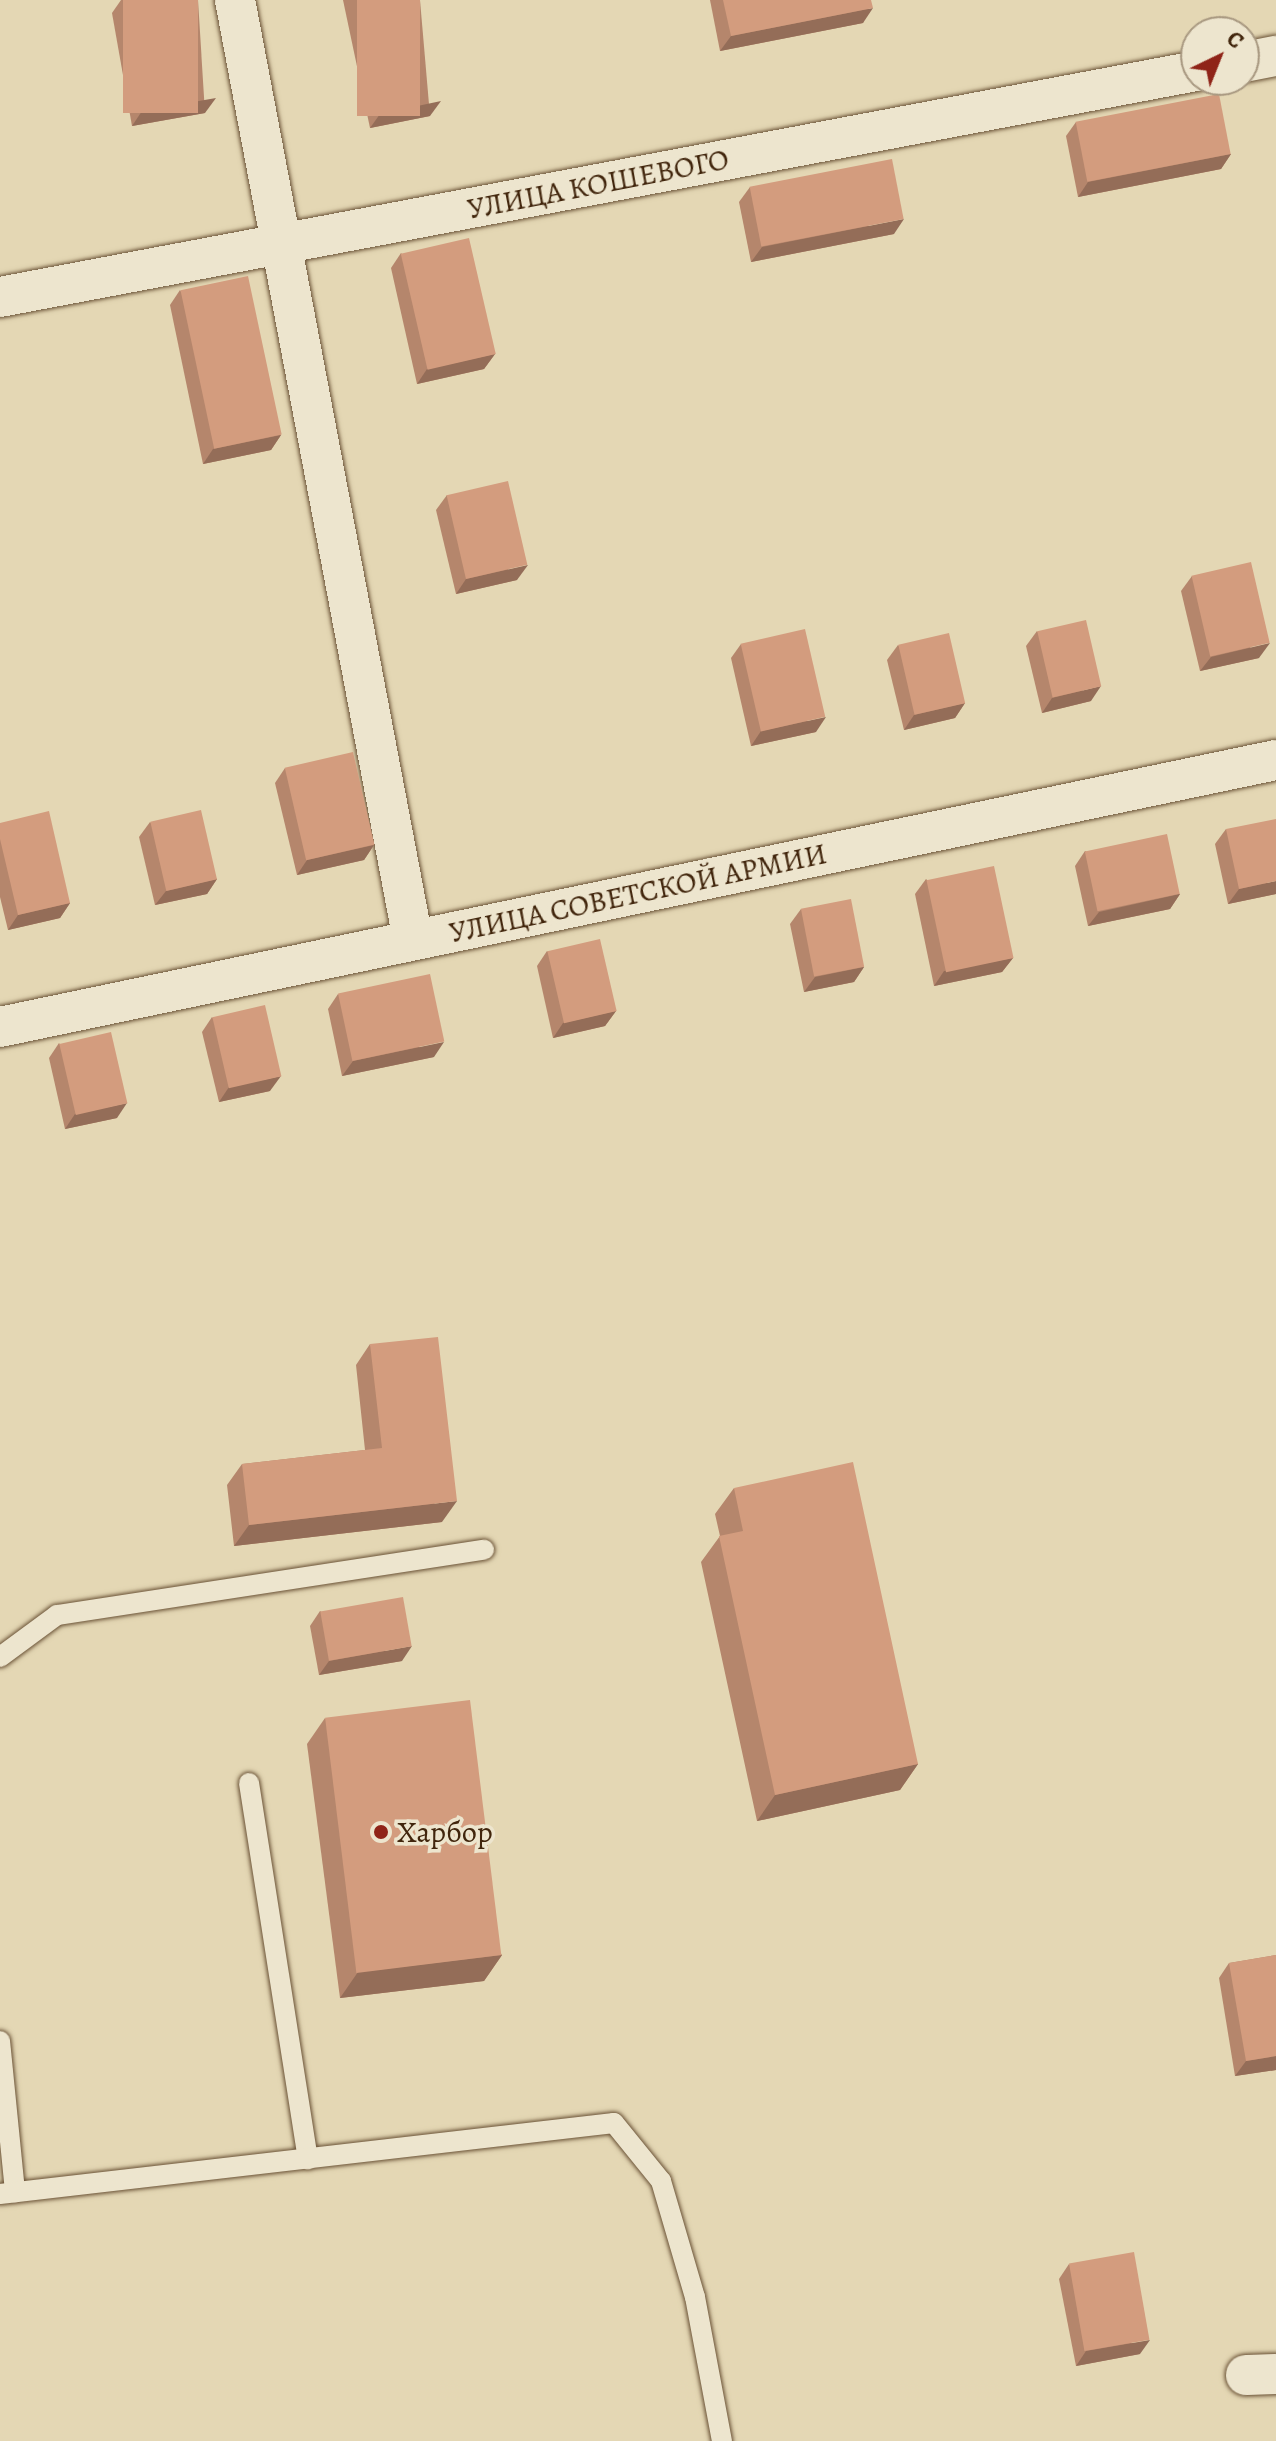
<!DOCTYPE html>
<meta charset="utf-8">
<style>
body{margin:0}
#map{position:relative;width:1276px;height:2441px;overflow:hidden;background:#e4d7b4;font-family:Alegreya,serif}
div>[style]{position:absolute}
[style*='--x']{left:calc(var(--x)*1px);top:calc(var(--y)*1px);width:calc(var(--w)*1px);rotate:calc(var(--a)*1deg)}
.roads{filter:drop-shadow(0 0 2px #6a5236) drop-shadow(0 0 2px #6a5236)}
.service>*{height:20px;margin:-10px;padding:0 10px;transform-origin:10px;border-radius:10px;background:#ede5ce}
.minor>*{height:40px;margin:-20px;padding:0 20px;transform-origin:20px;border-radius:20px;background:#ede5ce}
.wall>*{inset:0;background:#b5866c}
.shaded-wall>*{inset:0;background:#946d58}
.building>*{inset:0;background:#d39c7e;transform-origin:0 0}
.dots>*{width:22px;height:22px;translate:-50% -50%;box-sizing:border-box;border:4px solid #ede5ce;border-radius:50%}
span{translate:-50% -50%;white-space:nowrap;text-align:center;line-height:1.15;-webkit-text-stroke:7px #ede5ce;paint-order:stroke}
.street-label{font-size:30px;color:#41250c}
.poi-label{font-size:30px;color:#41250c}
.left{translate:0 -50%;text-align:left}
.north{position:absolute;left:1180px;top:16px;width:80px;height:80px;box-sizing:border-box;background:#ede5ce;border:2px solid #a89880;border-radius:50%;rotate:43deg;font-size:22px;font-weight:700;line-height:32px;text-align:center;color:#41250c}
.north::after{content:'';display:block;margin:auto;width:28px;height:36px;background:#8f2418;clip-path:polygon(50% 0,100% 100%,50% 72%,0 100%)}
</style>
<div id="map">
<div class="roads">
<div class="service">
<div style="--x:0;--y:1657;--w:71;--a:-36.4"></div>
<div style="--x:57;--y:1615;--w:432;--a:-8.7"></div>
<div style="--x:249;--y:1783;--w:381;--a:81.1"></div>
<div style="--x:0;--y:2041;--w:152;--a:84.3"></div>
<div style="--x:0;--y:2194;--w:618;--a:-6.6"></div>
<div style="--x:614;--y:2123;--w:75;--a:51"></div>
<div style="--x:661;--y:2181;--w:121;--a:73.7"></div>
<div style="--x:695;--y:2297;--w:147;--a:79.4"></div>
</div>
<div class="minor">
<div style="--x:235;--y:0;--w:957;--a:79.28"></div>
<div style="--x:1244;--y:62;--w:33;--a:-11"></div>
<div style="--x:0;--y:297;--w:1217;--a:-10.7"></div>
<div style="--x:0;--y:1027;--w:1304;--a:-11.82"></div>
<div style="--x:1246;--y:2375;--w:30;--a:-2"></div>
</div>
</div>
<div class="wall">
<div style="clip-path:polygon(121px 0,198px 0,205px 113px,132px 126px,112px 13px)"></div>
<div style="clip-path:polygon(343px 0,420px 0,430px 116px,370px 128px)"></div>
<div style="clip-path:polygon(710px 0,871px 0,863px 23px,720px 51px)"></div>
<div style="clip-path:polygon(1076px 122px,1231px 154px,1221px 169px,1078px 197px,1066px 136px)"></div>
<div style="clip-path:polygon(750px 187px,894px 234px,751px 262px,739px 202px)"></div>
<div style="clip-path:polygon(401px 253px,495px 354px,484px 369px,417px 384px,391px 268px)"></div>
<div style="clip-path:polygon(180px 290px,281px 435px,271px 450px,203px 464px,170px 305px)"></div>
<div style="clip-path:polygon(447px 495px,517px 580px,456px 594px,436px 510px)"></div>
<div style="clip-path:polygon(1192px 576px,1259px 658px,1200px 671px,1181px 591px)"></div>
<div style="clip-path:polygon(1037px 631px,1091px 701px,1042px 713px,1026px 646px)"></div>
<div style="clip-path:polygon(741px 644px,816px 732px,751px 746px,731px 658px)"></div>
<div style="clip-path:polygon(898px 645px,965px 703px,955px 718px,904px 730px,887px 660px)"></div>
<div style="clip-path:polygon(285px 768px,374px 845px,364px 860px,297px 875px,275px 783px)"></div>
<div style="clip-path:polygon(150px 822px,217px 879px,207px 894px,155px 905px,139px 837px)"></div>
<div style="clip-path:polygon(0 823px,70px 903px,60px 918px,8px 930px,0 897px)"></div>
<div style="clip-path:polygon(1226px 829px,1276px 894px,1228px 904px,1215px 844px)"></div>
<div style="clip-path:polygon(1085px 851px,1180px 894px,1170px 909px,1088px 926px,1075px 866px)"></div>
<div style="clip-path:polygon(926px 879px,1013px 958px,1002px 972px,934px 986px,915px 894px)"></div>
<div style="clip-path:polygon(801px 909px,864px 967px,854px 982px,804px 992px,790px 924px)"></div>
<div style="clip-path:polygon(547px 951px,616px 1011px,605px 1026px,553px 1038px,537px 966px)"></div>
<div style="clip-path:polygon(338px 994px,434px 1057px,342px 1076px,328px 1009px)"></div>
<div style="clip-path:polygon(212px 1017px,270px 1091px,219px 1102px,202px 1032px)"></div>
<div style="clip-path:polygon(59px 1043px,117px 1118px,65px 1129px,49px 1058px)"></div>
<div style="clip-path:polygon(370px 1344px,442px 1522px,234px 1546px,227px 1485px,242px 1464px,365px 1450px,356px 1365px)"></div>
<div style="clip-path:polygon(734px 1488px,918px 1764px,900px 1790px,757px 1821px,701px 1562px,720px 1536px,715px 1514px)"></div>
<div style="clip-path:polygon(320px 1611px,402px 1661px,319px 1675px,310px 1626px)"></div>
<div style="clip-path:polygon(325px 1718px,502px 1955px,484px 1981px,340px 1998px,307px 1744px)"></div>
<div style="clip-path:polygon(1276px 1955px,1276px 2070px,1235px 2076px,1219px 1978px,1229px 1963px)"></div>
<div style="clip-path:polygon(1069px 2264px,1140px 2354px,1076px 2366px,1059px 2279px)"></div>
</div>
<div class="shaded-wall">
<div style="clip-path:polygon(873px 8px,863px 23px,720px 51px,731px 36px)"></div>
<div style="clip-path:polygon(216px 98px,205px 113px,132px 126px,142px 111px)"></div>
<div style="clip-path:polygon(441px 101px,430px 116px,370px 128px,380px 114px)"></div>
<div style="clip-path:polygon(1231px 154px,1221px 169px,1078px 197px,1088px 182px)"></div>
<div style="clip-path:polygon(904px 219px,894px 234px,751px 262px,762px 247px)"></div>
<div style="clip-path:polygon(495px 354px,484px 369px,417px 384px,427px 369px)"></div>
<div style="clip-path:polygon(281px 435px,271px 450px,203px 464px,213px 449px)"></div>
<div style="clip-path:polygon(528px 565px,517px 580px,456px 594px,466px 579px)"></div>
<div style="clip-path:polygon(1270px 643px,1259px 658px,1200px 671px,1211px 657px)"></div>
<div style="clip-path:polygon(1101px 686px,1091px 701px,1042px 713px,1052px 698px)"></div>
<div style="clip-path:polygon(965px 703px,955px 718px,904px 730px,914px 715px)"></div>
<div style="clip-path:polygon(826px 717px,816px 732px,751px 746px,761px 731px)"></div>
<div style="clip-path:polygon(374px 845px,364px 860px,297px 875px,307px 860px)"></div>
<div style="clip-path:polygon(217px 879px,207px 894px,155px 905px,166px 891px)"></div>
<div style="clip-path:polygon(1276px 881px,1276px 894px,1228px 904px,1239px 889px)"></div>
<div style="clip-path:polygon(1180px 894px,1170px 909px,1088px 926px,1099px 912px)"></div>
<div style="clip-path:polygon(70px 903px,60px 918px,8px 930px,18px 915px)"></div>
<div style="clip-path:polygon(1013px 958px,1002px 972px,934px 986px,944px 971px)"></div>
<div style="clip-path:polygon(864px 967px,854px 982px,804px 992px,815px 977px)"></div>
<div style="clip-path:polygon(616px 1011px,605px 1026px,553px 1038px,563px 1023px)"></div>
<div style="clip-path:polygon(444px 1042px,434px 1057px,342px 1076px,353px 1061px)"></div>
<div style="clip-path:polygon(281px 1076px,270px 1091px,219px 1102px,229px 1087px)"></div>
<div style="clip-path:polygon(127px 1103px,117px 1118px,65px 1129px,75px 1114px)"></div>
<div style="clip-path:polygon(457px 1501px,442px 1522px,234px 1546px,249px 1525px)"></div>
<div style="clip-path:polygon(412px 1646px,402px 1661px,319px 1675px,329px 1661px)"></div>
<div style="clip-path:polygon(918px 1764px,900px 1790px,757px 1821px,775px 1795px)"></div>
<div style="clip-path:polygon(502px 1955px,484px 1981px,340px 1998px,358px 1972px)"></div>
<div style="clip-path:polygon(1276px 2056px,1276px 2070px,1235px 2076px,1246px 2061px)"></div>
<div style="clip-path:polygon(1150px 2340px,1140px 2354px,1076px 2366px,1086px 2351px)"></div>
</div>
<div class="building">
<div style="left:123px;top:0;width:75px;height:113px"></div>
<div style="left:357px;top:0;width:63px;height:116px"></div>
<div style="clip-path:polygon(723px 0,871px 0,873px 8px,731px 36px)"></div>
<div style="left:1219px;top:94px;width:61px;height:146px;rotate:79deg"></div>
<div style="left:892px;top:159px;width:61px;height:145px;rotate:79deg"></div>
<div style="left:469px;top:238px;width:119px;height:70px;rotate:77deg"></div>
<div style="left:248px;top:276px;width:162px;height:69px;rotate:78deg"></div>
<div style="left:508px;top:481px;width:86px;height:63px;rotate:77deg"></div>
<div style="left:1251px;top:562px;width:83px;height:61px;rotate:77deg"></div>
<div style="left:1086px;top:620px;width:68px;height:50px;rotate:77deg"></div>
<div style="left:805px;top:629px;width:90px;height:66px;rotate:77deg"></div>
<div style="left:949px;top:633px;width:72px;height:52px;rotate:77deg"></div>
<div style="left:353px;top:752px;width:95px;height:70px;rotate:77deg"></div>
<div style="left:201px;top:810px;width:71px;height:52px;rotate:77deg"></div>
<div style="clip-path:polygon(49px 811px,70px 903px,18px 915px,0 839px,0 823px)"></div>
<div style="clip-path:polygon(1276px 819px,1276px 881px,1239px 889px,1226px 829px)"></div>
<div style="left:1167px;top:834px;width:61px;height:84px;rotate:78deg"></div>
<div style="left:994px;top:866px;width:94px;height:69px;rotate:78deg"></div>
<div style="left:851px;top:899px;width:69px;height:51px;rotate:79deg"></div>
<div style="left:600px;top:939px;width:74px;height:54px;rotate:77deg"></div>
<div style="left:430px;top:974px;width:69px;height:94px;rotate:78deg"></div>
<div style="left:265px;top:1005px;width:73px;height:54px;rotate:77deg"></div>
<div style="left:111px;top:1032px;width:73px;height:53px;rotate:77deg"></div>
<div style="clip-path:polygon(438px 1337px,457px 1501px,249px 1525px,242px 1464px,382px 1448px,370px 1344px)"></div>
<div style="clip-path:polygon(853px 1462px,918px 1764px,775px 1795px,719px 1536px,743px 1531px,734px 1488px)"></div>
<div style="left:403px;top:1597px;width:50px;height:84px;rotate:80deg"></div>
<div style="left:470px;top:1700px;width:257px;height:146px;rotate:83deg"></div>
<div style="clip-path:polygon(1276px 1955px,1276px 2056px,1246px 2061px,1229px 1963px)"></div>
<div style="left:1134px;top:2252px;width:89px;height:66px;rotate:80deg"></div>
</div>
<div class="dots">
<div style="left:381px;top:1832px;background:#8f2418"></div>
</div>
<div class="street-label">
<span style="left:598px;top:184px;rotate:-11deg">УЛИЦА КОШЕВОГО</span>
<span style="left:638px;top:893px;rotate:-12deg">УЛИЦА СОВЕТСКОЙ АРМИИ</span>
</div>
<div class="poi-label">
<span class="left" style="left:397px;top:1832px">Харбор</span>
</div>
<div class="north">С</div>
</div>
